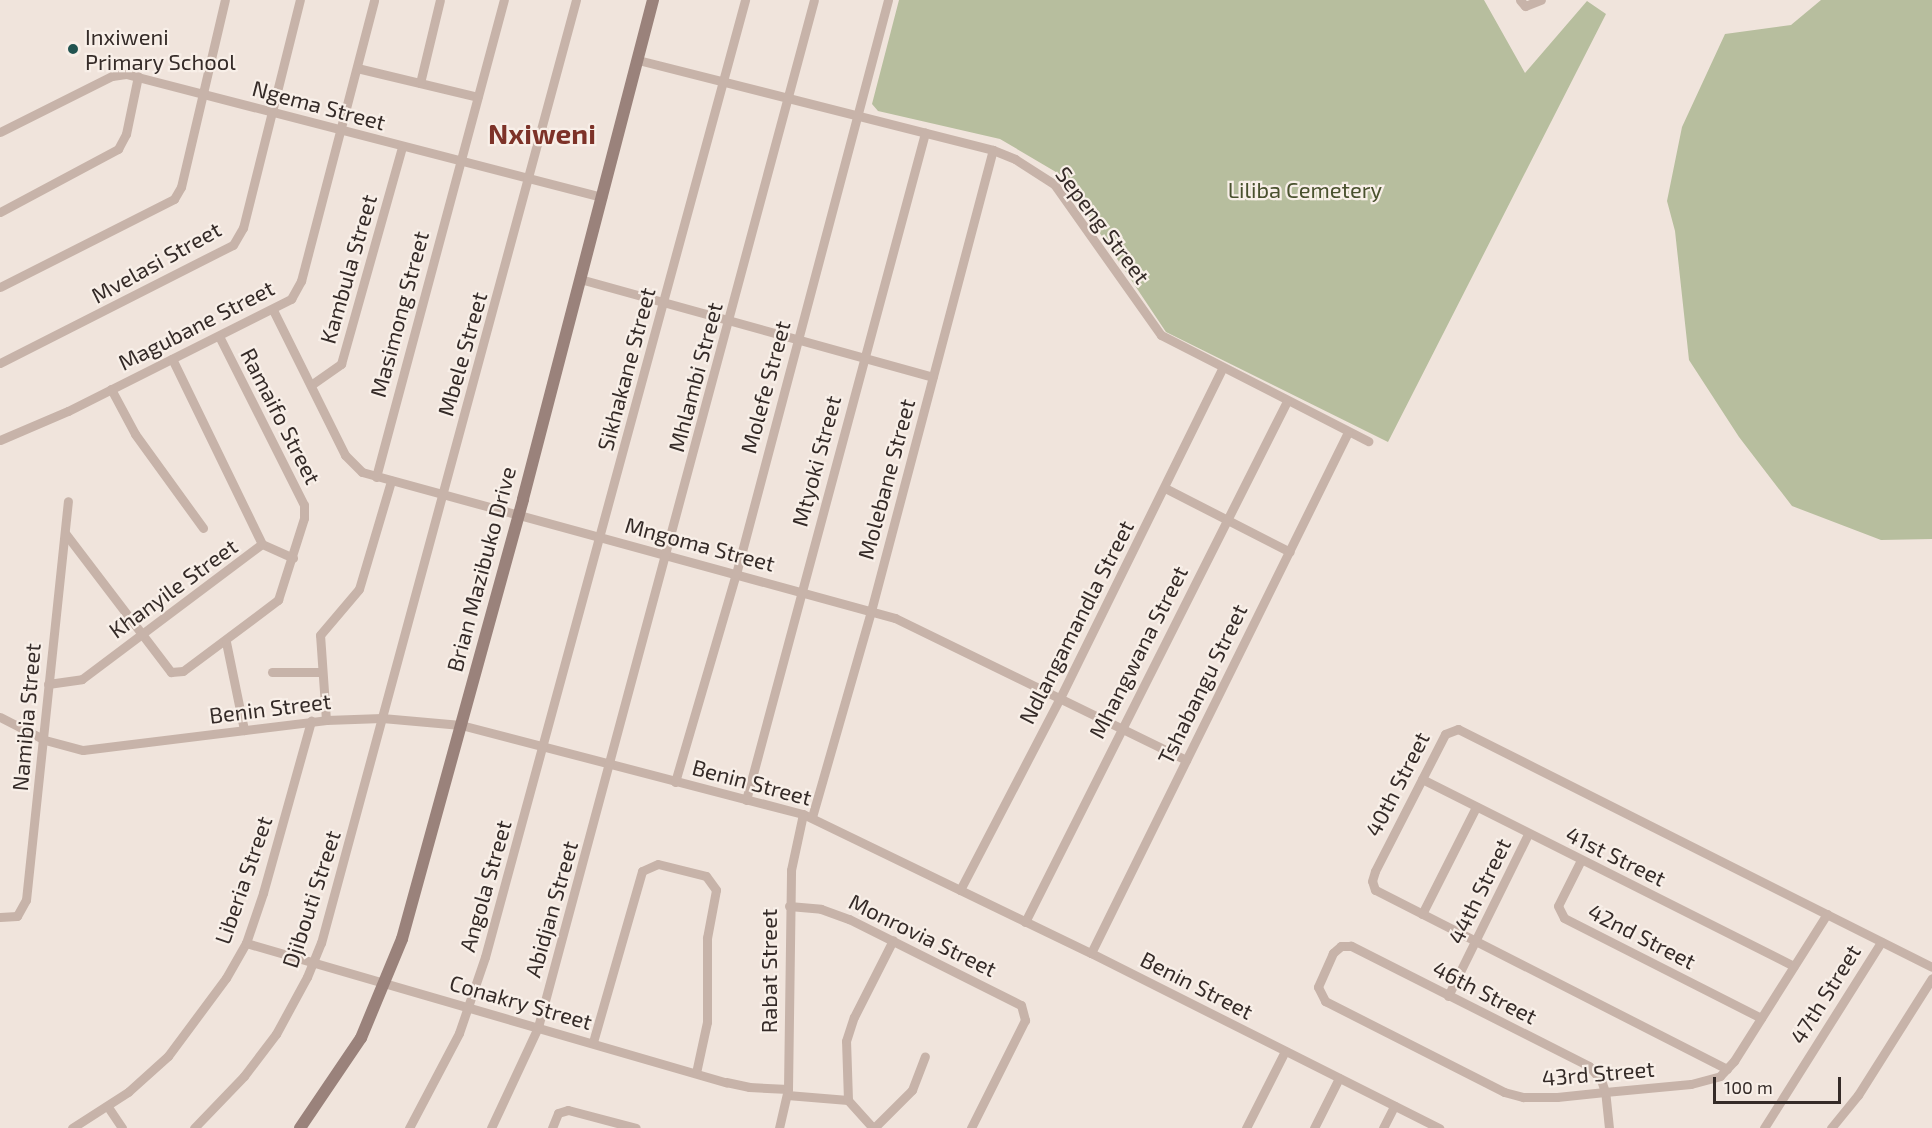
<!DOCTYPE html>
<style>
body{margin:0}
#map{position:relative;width:1932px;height:1128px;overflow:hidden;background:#f0e4dc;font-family:"Exo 2",sans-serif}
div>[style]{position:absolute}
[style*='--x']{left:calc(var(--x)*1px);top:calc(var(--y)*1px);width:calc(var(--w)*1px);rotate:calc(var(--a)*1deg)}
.green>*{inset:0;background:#b7be9e}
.street>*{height:9px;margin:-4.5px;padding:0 4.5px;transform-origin:4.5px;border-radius:4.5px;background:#c7b3a9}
.secondary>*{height:12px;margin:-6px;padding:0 6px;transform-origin:6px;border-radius:6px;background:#9a827b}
.dots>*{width:16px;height:16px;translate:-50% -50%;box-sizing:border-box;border:3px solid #f8efe8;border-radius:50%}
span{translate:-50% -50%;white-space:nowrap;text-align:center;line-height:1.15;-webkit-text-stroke:4.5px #f8efe8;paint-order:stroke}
.poi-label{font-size:22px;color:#352b28}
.left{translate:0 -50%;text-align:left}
.street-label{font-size:22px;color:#352b28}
.park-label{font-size:22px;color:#49512e}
.district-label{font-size:28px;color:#7d3228;font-weight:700}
.scale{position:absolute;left:1713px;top:1077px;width:128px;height:27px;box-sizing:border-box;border:3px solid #352b28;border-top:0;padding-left:8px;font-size:18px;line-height:21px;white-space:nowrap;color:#352b28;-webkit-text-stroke:4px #f8efe8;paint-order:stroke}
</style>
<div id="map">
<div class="green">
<div style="clip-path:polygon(899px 0,1484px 0,1525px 73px,1587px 1px,1606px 14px,1388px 442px,1166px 332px,1061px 175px,1000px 139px,878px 111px,872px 104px)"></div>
<div style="clip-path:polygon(1821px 0,1932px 0,1932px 539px,1881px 540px,1792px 506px,1739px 437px,1689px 360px,1675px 231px,1667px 201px,1682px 127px,1725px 34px,1791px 25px)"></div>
</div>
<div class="street">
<div style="--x:1520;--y:0;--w:8;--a:50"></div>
<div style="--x:1525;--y:6;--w:17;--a:-21"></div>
<div style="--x:638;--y:60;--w:366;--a:14.2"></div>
<div style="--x:993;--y:150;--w:24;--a:22"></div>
<div style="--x:1015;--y:159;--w:46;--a:32.7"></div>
<div style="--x:1054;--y:184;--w:185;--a:54.7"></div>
<div style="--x:1161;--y:335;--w:233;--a:27.1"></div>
<div style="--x:357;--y:68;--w:124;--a:13.5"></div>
<div style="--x:420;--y:83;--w:85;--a:-76.5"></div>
<div style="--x:0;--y:132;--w:125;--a:-26.6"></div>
<div style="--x:112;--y:76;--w:14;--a:-8"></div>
<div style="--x:126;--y:74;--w:492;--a:14.5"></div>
<div style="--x:0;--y:212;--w:134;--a:-28.1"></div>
<div style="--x:118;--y:149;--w:17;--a:-62"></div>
<div style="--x:126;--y:134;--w:59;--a:-78.3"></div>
<div style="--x:580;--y:279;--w:366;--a:15.5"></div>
<div style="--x:0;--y:287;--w:195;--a:-26.8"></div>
<div style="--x:174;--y:199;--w:14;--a:-60"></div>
<div style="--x:181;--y:187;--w:192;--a:-76.8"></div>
<div style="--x:273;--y:310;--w:162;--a:63.6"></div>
<div style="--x:345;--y:455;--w:24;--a:45"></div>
<div style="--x:362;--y:472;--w:553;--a:15.32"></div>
<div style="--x:895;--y:618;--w:324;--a:26"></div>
<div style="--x:0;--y:363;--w:261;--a:-26.9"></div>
<div style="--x:233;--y:245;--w:20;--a:-60"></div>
<div style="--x:243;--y:228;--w:235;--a:-76"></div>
<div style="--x:311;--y:385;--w:37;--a:-35"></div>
<div style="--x:341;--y:364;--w:225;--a:-74.3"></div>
<div style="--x:111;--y:389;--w:51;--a:61.9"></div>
<div style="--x:135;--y:434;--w:116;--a:54.1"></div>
<div style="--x:0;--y:440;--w:74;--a:-23.1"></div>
<div style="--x:68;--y:411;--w:250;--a:-26.7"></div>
<div style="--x:291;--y:299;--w:21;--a:-61"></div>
<div style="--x:301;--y:281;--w:290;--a:-75.4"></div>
<div style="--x:376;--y:477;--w:494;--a:-75"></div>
<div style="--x:1165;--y:488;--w:140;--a:27.1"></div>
<div style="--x:65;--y:533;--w:175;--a:52.7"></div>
<div style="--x:171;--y:672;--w:12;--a:-5"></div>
<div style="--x:183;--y:671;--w:119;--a:-36.8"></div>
<div style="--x:278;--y:600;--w:86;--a:-72.4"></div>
<div style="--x:304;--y:518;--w:13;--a:-90"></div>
<div style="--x:304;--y:505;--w:189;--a:-116.7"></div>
<div style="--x:262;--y:544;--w:34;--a:24"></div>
<div style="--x:226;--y:642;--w:90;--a:78.4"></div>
<div style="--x:272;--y:672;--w:49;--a:0"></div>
<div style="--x:48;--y:684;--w:34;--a:-8"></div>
<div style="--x:82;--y:679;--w:225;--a:-36.9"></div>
<div style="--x:262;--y:544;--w:206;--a:-115.9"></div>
<div style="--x:0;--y:717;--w:51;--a:27.1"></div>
<div style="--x:45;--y:740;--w:39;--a:15"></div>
<div style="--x:83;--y:750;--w:245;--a:-7"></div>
<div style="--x:326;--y:720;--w:56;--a:-2"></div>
<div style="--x:382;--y:718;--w:79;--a:5.1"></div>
<div style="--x:461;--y:725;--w:353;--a:14.6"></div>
<div style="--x:803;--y:814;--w:320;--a:25.8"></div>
<div style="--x:1091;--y:953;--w:390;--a:26.7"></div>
<div style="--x:326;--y:720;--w:85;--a:-94"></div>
<div style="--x:320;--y:635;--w:60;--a:-49.7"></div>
<div style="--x:359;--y:589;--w:113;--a:-73.5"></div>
<div style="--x:1422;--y:779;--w:416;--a:26.7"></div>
<div style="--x:675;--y:782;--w:217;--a:-73.7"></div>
<div style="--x:736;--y:574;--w:594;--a:-75.17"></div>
<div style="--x:746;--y:800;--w:691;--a:-74.98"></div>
<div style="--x:812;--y:817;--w:214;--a:-74"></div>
<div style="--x:871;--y:611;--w:477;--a:-75.2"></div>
<div style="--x:1581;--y:860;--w:51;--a:116.6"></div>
<div style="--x:1558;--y:906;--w:13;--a:63"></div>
<div style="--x:1564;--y:918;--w:221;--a:26.9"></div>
<div style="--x:960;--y:890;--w:214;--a:-62.5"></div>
<div style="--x:1059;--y:700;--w:369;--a:-63.8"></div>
<div style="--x:789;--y:906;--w:32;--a:5"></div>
<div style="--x:821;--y:909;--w:30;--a:20"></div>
<div style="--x:849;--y:919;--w:192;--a:26.6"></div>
<div style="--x:1021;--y:1005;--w:16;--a:75"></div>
<div style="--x:1025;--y:1020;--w:121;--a:116.6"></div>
<div style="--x:1422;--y:914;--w:120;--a:-63.2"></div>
<div style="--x:0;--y:917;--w:17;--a:-3"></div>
<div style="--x:17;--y:916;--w:18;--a:-61"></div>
<div style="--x:26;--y:900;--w:401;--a:-84"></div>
<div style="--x:1025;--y:922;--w:583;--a:-63.3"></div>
<div style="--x:246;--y:943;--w:500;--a:16.2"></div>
<div style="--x:726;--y:1082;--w:24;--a:12"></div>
<div style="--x:749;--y:1087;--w:39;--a:3"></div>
<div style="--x:1091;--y:953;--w:581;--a:-63.74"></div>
<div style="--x:1448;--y:996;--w:181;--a:-63.7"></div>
<div style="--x:593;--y:1042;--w:178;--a:-74"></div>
<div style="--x:642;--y:871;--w:17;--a:-24"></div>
<div style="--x:658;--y:864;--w:49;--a:14"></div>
<div style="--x:706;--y:876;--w:17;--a:54"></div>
<div style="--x:716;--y:890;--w:49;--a:100.6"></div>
<div style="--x:707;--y:938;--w:84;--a:90"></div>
<div style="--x:707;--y:1022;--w:52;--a:102.2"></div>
<div style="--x:1727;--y:1069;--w:395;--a:-153"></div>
<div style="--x:1375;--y:890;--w:9;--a:-108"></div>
<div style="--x:1372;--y:881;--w:10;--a:-73"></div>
<div style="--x:1375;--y:871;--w:154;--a:-62.9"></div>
<div style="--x:1445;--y:734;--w:14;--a:-21"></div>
<div style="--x:1458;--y:729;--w:530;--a:26.66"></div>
<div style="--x:787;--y:1095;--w:61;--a:4.7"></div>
<div style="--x:108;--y:1107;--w:25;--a:56"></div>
<div style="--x:72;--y:1128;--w:67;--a:-32.7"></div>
<div style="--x:128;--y:1092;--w:54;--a:-42"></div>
<div style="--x:168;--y:1056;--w:97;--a:-53.4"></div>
<div style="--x:226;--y:978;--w:40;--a:-60.3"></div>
<div style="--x:246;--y:943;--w:53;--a:-71.2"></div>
<div style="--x:263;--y:893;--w:179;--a:-74.4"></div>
<div style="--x:194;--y:1128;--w:72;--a:-46.1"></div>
<div style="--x:244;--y:1076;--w:53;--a:-52.7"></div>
<div style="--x:276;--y:1034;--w:65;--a:-61.5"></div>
<div style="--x:307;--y:977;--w:37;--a:-68"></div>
<div style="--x:321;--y:943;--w:977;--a:-74.87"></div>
<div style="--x:409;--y:1128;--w:107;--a:-62.2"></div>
<div style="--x:459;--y:1033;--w:80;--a:-71.1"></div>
<div style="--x:485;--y:957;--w:992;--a:-74.8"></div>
<div style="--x:491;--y:1128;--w:111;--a:-65"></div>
<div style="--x:538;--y:1027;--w:1063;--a:-74.96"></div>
<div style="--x:552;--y:1128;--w:16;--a:-68"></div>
<div style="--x:558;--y:1113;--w:10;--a:-17"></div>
<div style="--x:568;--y:1110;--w:70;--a:14.8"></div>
<div style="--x:779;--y:1128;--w:40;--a:-77"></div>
<div style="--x:788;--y:1089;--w:219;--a:-89.2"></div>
<div style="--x:791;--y:870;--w:57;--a:-77.9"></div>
<div style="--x:873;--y:1128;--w:38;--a:-132"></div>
<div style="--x:848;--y:1100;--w:59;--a:-91.9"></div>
<div style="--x:846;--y:1041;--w:25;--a:-72"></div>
<div style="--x:854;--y:1017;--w:86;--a:-63.1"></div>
<div style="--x:874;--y:1128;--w:54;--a:-45"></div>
<div style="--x:912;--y:1090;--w:36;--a:-69"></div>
<div style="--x:1246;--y:1128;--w:86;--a:-63.1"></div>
<div style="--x:1314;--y:1128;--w:56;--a:-63.4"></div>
<div style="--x:1383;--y:1128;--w:25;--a:-63"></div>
<div style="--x:1609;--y:1128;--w:36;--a:-96"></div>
<div style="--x:1605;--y:1092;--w:13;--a:-108"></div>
<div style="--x:1601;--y:1080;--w:18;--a:-131"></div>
<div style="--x:1589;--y:1066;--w:267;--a:-153.2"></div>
<div style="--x:1351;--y:946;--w:10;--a:180"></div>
<div style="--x:1341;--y:946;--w:11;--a:139"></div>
<div style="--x:1333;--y:953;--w:37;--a:114"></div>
<div style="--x:1318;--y:987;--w:16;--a:63"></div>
<div style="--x:1325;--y:1001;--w:201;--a:26.9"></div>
<div style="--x:1504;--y:1092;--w:20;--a:15"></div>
<div style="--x:1523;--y:1097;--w:34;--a:0"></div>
<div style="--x:1557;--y:1097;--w:48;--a:-5.9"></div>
<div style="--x:1605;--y:1092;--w:86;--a:-5.3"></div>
<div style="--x:1691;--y:1084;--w:30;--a:-15"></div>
<div style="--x:1720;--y:1076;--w:21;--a:-47"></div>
<div style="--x:1734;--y:1061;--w:174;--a:-57.7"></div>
<div style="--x:1764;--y:1128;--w:220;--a:-57.8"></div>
<div style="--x:1831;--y:1128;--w:43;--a:-50.7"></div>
<div style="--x:1858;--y:1095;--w:138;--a:-57.7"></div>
</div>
<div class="secondary">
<div style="--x:300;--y:1128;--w:109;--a:-55.9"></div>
<div style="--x:361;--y:1038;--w:107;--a:-67.5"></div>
<div style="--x:402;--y:939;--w:456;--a:-74.6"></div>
<div style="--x:523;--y:499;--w:516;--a:-75.4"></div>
</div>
<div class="dots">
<div style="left:73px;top:49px;background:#215350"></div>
</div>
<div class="poi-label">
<span class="left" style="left:85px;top:49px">Inxiweni<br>Primary School</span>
</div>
<div class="street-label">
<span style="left:319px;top:105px;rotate:15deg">Ngema Street</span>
<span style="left:1103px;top:225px;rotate:53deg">Sepeng Street</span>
<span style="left:156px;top:262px;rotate:-29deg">Mvelasi Street</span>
<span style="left:348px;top:269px;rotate:-74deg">Kambula Street</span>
<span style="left:399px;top:314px;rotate:-75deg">Masimong Street</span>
<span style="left:196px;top:325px;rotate:-27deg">Magubane Street</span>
<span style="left:462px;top:354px;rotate:-74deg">Mbele Street</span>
<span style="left:626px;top:369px;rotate:-75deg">Sikhakane Street</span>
<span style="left:695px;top:377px;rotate:-75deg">Mhlambi Street</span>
<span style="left:765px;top:387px;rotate:-75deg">Molefe Street</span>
<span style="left:281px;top:416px;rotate:63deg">Ramaifo Street</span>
<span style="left:816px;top:461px;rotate:-75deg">Mtyoki Street</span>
<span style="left:886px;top:479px;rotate:-75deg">Molebane Street</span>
<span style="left:700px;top:544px;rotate:15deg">Mngoma Street</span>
<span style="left:481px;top:569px;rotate:-75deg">Brian Mazibuko Drive</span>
<span style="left:173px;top:588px;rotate:-36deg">Khanyile Street</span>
<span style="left:1076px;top:622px;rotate:-63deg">Ndlangamandla Street</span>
<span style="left:1138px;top:652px;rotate:-63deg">Mhangwana Street</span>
<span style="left:1202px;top:684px;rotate:-64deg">Tshabangu Street</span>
<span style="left:270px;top:708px;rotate:-7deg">Benin Street</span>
<span style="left:26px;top:717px;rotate:-85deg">Namibia Street</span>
<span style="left:752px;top:782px;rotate:15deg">Benin Street</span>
<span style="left:1397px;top:784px;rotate:-63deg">40th Street</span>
<span style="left:1616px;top:856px;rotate:26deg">41st Street</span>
<span style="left:243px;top:880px;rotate:-71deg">Liberia Street</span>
<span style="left:485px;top:886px;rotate:-74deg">Angola Street</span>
<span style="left:1479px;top:891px;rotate:-64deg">44th Street</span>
<span style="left:311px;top:899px;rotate:-72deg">Djibouti Street</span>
<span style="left:551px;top:909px;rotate:-74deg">Abidjan Street</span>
<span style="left:923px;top:935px;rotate:26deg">Monrovia Street</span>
<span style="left:1642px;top:936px;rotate:27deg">42nd Street</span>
<span style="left:769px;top:971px;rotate:-90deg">Rabat Street</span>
<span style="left:1197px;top:985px;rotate:27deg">Benin Street</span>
<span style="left:1485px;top:992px;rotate:27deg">46th Street</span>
<span style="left:1825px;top:994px;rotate:-58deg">47th Street</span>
<span style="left:521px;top:1002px;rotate:16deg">Conakry Street</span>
<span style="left:1598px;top:1073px;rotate:-5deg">43rd Street</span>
</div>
<div class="park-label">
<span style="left:1305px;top:190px">Liliba Cemetery</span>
</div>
<div class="district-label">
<span style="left:542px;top:133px">Nxiweni</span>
</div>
<div class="scale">100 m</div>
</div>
